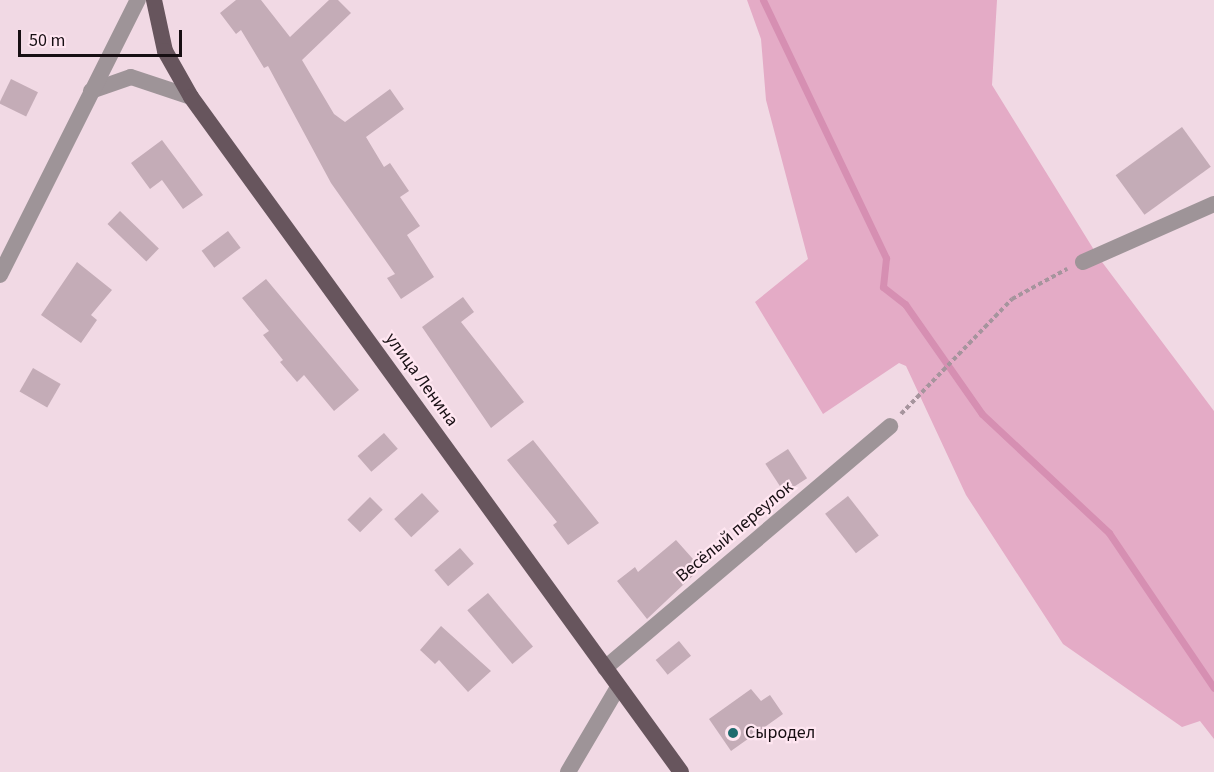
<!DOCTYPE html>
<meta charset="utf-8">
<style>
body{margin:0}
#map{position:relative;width:1214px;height:772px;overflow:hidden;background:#f1d9e4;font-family:"Source Sans 3",sans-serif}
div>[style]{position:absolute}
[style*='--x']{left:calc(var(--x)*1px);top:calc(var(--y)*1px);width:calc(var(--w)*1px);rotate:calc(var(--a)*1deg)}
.green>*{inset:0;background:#e4abc6}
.stream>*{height:7px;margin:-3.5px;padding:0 3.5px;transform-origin:3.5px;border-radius:3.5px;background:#d68fb2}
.building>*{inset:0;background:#c4acb7;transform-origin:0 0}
.path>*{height:4px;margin-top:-2px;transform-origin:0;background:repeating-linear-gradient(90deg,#a6949d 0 4.5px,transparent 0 7.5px)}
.minor>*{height:16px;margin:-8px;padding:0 8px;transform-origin:8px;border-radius:8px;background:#9e9498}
.primary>*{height:16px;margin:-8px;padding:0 8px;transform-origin:8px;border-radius:8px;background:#67555d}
.dots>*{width:16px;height:16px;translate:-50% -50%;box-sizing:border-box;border:3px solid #ffe6f1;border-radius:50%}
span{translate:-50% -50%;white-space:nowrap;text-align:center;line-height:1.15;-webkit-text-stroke:4.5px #ffe6f1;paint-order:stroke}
.street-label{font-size:18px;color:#170f13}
.poi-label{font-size:18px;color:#170f13}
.left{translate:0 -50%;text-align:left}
.scale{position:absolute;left:18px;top:30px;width:164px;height:27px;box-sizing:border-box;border:3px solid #170f13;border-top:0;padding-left:8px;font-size:18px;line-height:21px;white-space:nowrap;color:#170f13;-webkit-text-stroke:4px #ffe6f1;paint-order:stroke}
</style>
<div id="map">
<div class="green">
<div style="clip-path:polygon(747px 0,997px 0,992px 85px,1099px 258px,1214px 411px,1214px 739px,1200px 721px,1182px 727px,1063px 644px,966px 495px,906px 366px,899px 363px,823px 414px,755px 302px,808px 259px,766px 100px,761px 39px)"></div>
</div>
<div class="stream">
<div style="--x:763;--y:0;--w:286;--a:64.5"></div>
<div style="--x:886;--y:258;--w:29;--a:96"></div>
<div style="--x:883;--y:287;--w:28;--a:38"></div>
<div style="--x:905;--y:304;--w:134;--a:55"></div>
<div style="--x:982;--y:414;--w:174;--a:43.1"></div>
<div style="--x:1109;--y:533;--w:187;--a:55.9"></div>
</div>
<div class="building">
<div style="clip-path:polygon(236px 0,261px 0,290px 37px,329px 0,338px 0,351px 13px,302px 60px,334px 114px,345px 122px,390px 89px,404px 109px,366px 137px,384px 167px,390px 163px,409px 191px,400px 197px,420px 226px,407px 235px,434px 277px,401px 299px,387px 278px,395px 274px,331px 183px,268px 66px,264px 68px,241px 30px,236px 34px,220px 13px)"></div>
<div style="left:11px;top:79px;width:30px;height:27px;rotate:26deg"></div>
<div style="left:1182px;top:127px;width:49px;height:82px;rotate:54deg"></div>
<div style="clip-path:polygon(162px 140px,203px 195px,183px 209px,162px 180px,150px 189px,131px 163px)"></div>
<div style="left:120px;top:211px;width:54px;height:18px;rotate:44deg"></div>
<div style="left:228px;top:231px;width:21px;height:33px;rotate:53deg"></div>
<div style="clip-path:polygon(77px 262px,112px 290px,91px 315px,97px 320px,81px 343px,41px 315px)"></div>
<div style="clip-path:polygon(266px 279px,359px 390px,334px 411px,304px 375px,297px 382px,280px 362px,283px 360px,263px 335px,269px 331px,242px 298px)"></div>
<div style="clip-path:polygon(463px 297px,474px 312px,461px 322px,524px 402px,491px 428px,422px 327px)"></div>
<div style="left:33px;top:368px;width:32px;height:27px;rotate:30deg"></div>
<div style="left:384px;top:433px;width:21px;height:35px;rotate:49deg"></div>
<div style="clip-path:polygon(533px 440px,599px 523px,568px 545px,553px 525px,557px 522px,507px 460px)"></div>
<div style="left:788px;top:449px;width:35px;height:27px;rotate:57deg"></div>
<div style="left:422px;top:493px;width:25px;height:38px;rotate:47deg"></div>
<div style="left:848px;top:496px;width:50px;height:29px;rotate:52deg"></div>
<div style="left:370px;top:497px;width:18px;height:32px;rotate:45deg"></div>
<div style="clip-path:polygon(676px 540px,701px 568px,647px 619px,617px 581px,635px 567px,638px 572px)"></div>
<div style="left:460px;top:548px;width:21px;height:34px;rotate:49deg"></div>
<div style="left:488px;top:593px;width:70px;height:27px;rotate:50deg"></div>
<div style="clip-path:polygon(441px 626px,491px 671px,468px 692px,439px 660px,435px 664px,420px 650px)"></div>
<div style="left:679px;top:641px;width:19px;height:30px;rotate:51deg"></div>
<div style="clip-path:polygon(751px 689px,761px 701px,770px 695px,783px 714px,731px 751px,709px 719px)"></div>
</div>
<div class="path">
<div style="--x:901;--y:414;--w:160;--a:-46"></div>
<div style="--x:1012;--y:299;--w:63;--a:-28.6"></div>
</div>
<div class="minor">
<div style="--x:91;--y:91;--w:42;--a:-19.3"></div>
<div style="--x:131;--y:77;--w:63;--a:18.4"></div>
<div style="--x:1083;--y:262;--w:143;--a:-23.9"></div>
<div style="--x:0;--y:275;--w:308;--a:-63.4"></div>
<div style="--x:605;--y:668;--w:374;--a:-40.3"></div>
<div style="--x:568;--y:772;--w:99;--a:-59.5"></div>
</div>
<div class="primary">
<div style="--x:154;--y:0;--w:52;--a:77.8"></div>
<div style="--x:165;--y:51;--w:53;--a:60.5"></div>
<div style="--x:191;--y:97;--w:834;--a:54.02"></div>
</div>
<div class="dots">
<div style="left:733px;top:733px;background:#1e6b6e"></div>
</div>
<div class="street-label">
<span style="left:421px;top:380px;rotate:54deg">улица Ленина</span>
<span style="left:735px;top:532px;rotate:-40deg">Весёлый переулок</span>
</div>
<div class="poi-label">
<span class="left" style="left:745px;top:733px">Сыродел</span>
</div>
<div class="scale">50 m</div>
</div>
